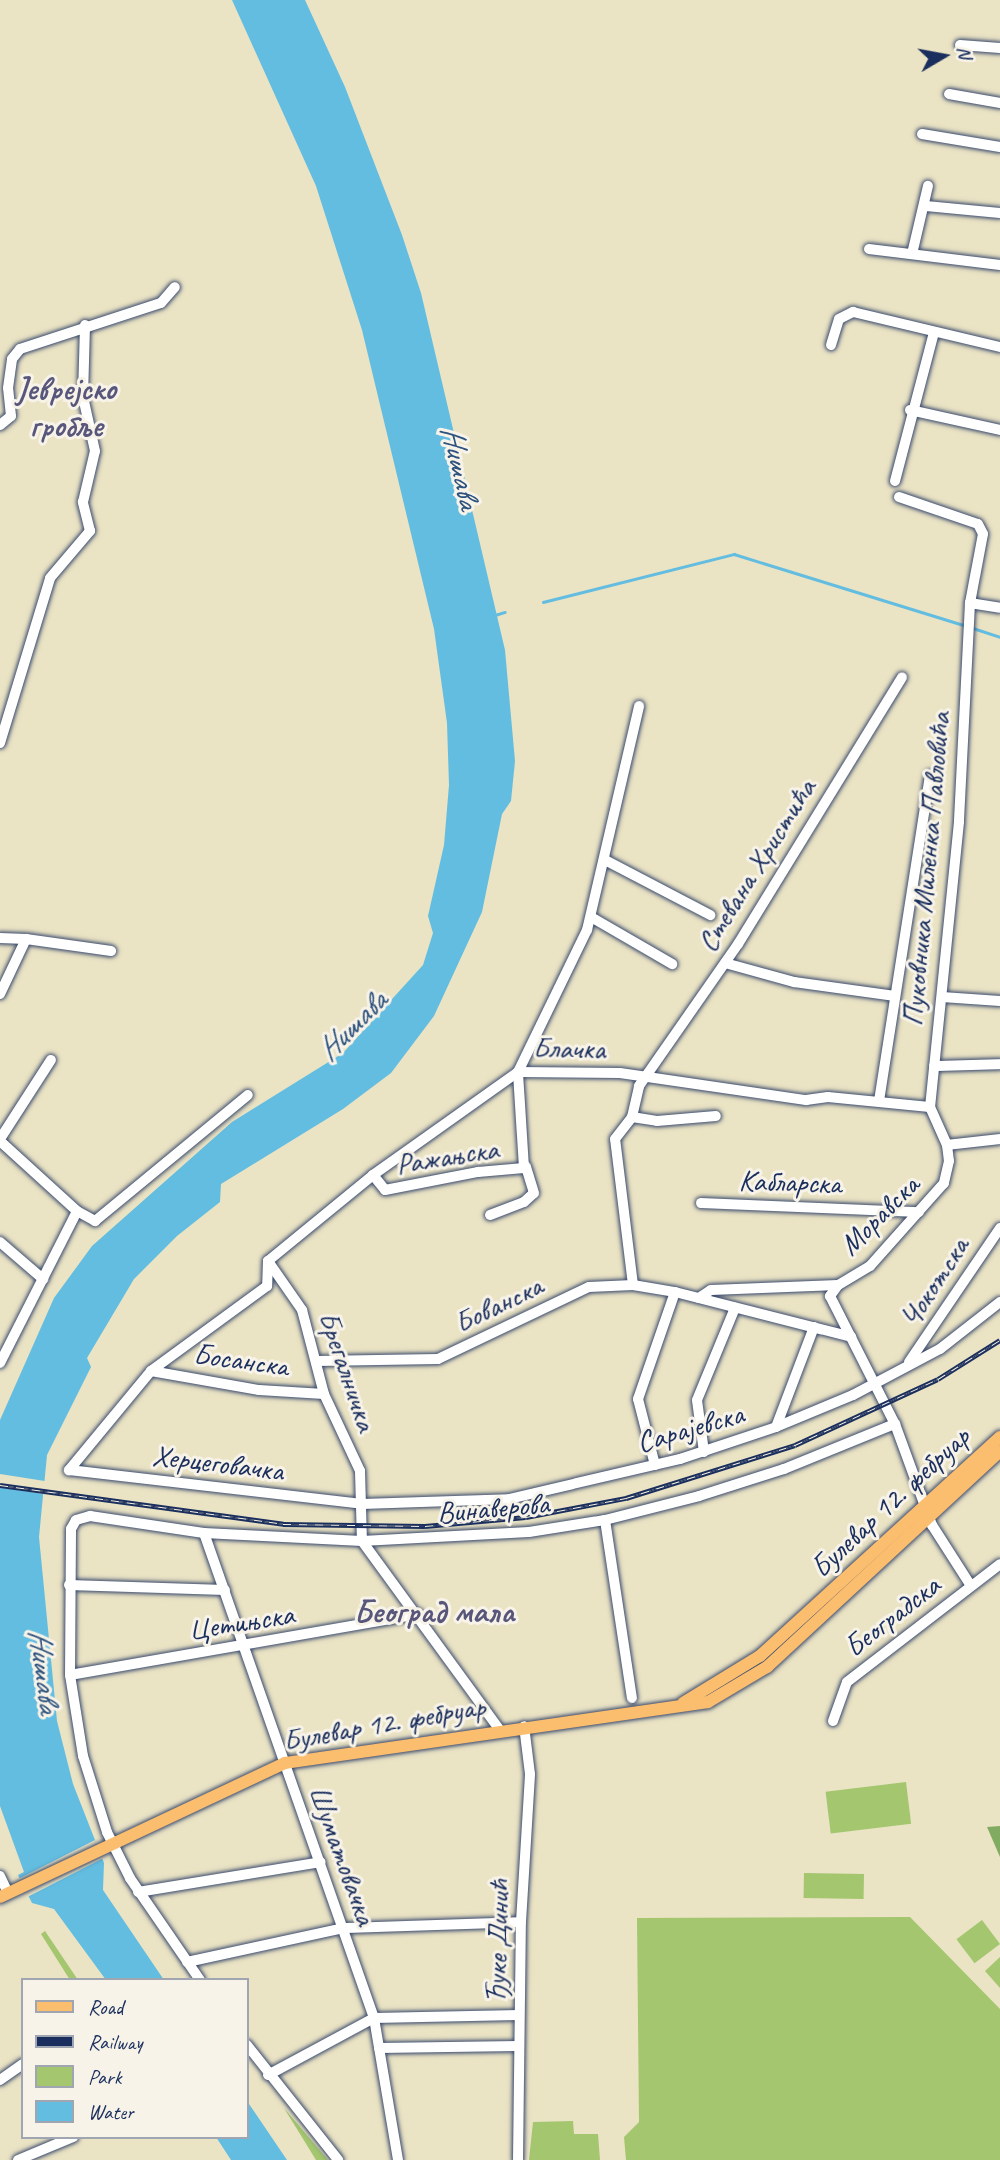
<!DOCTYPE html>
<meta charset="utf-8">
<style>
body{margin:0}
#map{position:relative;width:1000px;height:2160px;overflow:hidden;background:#eae3c4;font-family:Caveat,sans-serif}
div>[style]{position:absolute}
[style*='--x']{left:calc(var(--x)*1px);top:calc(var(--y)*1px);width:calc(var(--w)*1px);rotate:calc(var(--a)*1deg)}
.green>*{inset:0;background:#a3c66f;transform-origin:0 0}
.forest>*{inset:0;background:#82ab62}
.water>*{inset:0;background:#63bde0}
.pier>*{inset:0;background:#eae3c4;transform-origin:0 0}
.stream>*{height:2.5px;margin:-1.25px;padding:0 1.25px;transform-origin:1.25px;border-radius:1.25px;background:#63bde0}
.roads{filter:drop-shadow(0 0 2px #3a4a6d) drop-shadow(0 0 2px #3a4a6d)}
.minor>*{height:10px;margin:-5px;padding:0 5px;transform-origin:5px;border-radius:5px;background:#fff}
.major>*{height:12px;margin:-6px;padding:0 6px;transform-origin:6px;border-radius:6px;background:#fbbd6e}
.rail>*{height:5px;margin-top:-2.5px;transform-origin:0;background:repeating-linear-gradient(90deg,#f7f3e8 0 8px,#1b2f5e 0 16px);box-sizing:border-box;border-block:2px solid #1b2f5e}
span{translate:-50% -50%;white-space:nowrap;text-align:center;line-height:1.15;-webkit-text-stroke:6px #f7f3e8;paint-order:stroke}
.street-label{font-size:30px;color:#1b2f5e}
.neighbourhood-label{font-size:32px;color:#59567c;font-weight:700}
.water-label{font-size:32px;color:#2d527e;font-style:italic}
.quarter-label{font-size:33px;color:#59567c;font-weight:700}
.legend{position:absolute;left:21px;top:1978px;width:228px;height:161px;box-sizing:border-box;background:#f7f3e8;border:2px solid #9fa5b1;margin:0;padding:9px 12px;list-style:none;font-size:21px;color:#1b2f5e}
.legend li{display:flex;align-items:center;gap:14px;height:35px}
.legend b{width:35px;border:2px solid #9fa5b1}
.north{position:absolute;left:909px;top:21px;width:70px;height:70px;-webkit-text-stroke:5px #f7f3e8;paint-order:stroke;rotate:80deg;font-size:19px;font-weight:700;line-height:28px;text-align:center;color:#1b2f5e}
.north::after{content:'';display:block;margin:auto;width:24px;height:32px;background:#1b2f5e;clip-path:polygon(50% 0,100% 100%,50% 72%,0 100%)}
</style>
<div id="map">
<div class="green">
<div style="left:906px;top:1782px;width:42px;height:81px;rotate:83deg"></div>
<div style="left:804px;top:1873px;width:60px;height:25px;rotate:1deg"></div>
<div style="clip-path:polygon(910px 1917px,1000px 2009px,1000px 2160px,626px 2160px,624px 2137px,639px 2122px,637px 1918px)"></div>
<div style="left:982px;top:1920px;width:30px;height:32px;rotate:53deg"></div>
<div style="clip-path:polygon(45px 1931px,78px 1980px,70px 1980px,41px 1934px)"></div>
<div style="clip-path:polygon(1000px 1957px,1000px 1988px,985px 1971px)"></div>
<div style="clip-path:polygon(284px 2108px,328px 2160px,316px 2160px)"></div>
<div style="clip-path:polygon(573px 2121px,574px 2134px,598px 2134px,600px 2160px,529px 2160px,533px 2122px)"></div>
</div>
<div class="forest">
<div style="clip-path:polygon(1000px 1826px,1000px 1857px,987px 1827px)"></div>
</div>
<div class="water">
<div style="clip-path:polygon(232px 0,305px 0,345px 87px,402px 235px,421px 293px,505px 650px,515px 761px,511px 801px,502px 814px,482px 912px,434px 1016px,391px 1073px,343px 1109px,221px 1184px,220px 1202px,177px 1236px,134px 1279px,87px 1358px,91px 1367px,47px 1455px,39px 1537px,57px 1721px,73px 1784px,104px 1863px,103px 1890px,164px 1980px,106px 1980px,54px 1909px,32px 1903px,18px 1875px,24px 1872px,0 1806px,0 1420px,54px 1298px,92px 1246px,232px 1122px,343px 1053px,423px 965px,433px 933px,428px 916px,444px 845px,449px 785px,447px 723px,434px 629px,362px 330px,316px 186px)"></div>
<div style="clip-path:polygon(247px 2101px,287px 2160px,231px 2160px,216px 2137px,247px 2137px)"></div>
</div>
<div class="pier">
<div style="left:0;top:1474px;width:47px;height:13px;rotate:9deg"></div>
<div style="left:95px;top:1840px;width:20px;height:85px;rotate:63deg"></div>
</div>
<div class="stream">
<div style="--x:543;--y:602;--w:197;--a:-14.1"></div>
<div style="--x:734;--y:554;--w:244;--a:17.2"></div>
<div style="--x:495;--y:615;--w:10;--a:-17"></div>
<div style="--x:973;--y:628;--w:28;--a:18"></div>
</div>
<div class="roads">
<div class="minor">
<div style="--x:960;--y:45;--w:40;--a:4.3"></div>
<div style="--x:949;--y:94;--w:52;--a:10"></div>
<div style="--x:922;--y:134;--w:79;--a:9.5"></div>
<div style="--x:926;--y:206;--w:74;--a:5.4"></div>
<div style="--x:869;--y:249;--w:132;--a:7"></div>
<div style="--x:912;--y:254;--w:70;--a:-76.8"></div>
<div style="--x:831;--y:345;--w:27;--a:-73"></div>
<div style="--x:839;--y:319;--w:16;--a:-27"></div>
<div style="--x:853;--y:312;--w:151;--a:13.4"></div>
<div style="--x:910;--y:410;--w:92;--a:12.5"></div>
<div style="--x:0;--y:425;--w:14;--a:-39"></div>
<div style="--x:11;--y:416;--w:28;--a:-96"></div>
<div style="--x:8;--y:388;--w:29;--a:-82"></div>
<div style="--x:12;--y:359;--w:13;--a:-51"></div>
<div style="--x:20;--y:349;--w:148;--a:-18.1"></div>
<div style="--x:161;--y:303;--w:21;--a:-49"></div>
<div style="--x:895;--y:481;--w:154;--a:-75.3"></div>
<div style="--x:899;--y:497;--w:83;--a:18.9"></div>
<div style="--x:978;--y:524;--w:11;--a:63"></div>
<div style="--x:983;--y:534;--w:70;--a:100.7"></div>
<div style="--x:970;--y:603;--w:219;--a:92.9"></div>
<div style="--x:959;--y:822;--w:286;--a:95.8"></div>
<div style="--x:970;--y:603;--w:30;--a:9"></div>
<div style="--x:0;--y:743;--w:172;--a:-73.1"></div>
<div style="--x:50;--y:578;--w:62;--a:-49.6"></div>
<div style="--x:90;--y:531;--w:30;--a:-104"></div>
<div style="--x:83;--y:502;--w:52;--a:-76.8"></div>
<div style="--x:95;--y:451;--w:55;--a:-102.5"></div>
<div style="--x:83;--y:397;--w:72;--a:-88.4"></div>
<div style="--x:605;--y:860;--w:119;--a:27.6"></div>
<div style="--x:591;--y:917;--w:94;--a:30.1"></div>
<div style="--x:0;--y:938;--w:26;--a:2"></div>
<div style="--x:725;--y:963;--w:72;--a:15.4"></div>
<div style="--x:794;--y:982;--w:102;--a:7.9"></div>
<div style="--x:0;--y:994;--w:61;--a:-64.7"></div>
<div style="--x:26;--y:939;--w:86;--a:8"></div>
<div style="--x:942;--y:997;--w:58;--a:3.9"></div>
<div style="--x:934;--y:1066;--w:66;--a:-1.7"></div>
<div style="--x:518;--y:1072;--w:158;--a:-64.1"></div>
<div style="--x:587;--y:930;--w:230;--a:-76.9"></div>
<div style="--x:879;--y:1101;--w:330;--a:-81.1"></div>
<div style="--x:930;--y:1107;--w:42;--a:65.9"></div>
<div style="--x:947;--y:1145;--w:16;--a:83"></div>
<div style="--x:949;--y:1161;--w:23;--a:103"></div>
<div style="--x:944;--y:1183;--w:111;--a:131.7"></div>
<div style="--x:870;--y:1266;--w:37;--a:149"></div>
<div style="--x:838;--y:1285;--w:14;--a:126"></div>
<div style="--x:830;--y:1296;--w:144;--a:63.1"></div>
<div style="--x:895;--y:1424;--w:108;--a:69.9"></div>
<div style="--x:932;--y:1525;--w:72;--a:57.4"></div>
<div style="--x:632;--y:1117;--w:25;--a:9"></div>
<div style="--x:657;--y:1121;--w:59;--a:-4.8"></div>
<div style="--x:0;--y:1139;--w:94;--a:-57.2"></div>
<div style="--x:0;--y:1141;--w:104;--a:42.3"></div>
<div style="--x:77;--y:1211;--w:21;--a:29"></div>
<div style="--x:95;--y:1221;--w:198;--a:-39.5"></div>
<div style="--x:947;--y:1145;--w:53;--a:-6.5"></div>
<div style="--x:373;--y:1175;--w:19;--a:51"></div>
<div style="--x:385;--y:1190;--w:95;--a:-11"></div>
<div style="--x:478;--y:1172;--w:46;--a:-5"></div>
<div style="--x:524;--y:1168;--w:96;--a:-93.6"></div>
<div style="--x:701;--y:1203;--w:218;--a:2.4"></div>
<div style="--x:490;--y:1215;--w:36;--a:-21"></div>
<div style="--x:524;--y:1202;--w:13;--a:-42"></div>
<div style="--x:534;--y:1193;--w:28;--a:-107"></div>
<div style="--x:0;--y:1242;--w:57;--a:40.7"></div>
<div style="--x:268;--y:1261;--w:25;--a:92"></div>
<div style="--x:267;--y:1286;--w:144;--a:143.8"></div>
<div style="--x:151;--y:1371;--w:129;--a:129.6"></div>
<div style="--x:69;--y:1470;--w:295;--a:6.6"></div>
<div style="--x:362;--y:1504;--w:147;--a:-1.9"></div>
<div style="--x:509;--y:1499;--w:176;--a:-13.2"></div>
<div style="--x:680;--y:1459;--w:101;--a:-18.4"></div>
<div style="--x:776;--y:1427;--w:83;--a:-22.6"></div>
<div style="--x:853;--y:1395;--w:98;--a:-27.9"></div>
<div style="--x:940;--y:1349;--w:76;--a:-38.1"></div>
<div style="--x:268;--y:1261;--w:136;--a:-39.3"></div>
<div style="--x:373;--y:1175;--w:178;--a:-35.4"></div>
<div style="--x:518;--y:1072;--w:102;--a:0.6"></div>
<div style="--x:620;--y:1073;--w:188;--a:8.3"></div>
<div style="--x:806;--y:1100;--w:22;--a:-8"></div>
<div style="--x:828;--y:1097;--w:102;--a:5.6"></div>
<div style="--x:268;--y:1261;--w:60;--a:55.2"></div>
<div style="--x:302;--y:1310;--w:87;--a:75.3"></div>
<div style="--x:324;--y:1394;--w:85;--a:64.9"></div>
<div style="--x:360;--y:1471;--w:70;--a:88.4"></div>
<div style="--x:362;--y:1541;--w:234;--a:53.9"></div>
<div style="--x:633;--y:1285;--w:147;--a:-97"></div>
<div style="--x:615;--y:1139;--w:28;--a:-52"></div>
<div style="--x:632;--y:1117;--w:32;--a:-77"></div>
<div style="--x:639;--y:1086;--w:173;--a:-55.1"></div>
<div style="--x:738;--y:944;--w:313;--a:-58.4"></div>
<div style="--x:699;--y:1298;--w:14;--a:-34"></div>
<div style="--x:711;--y:1290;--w:127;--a:-2.3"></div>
<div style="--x:317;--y:1361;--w:121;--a:-0.9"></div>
<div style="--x:438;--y:1359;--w:167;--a:-25.5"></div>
<div style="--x:589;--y:1287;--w:44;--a:-2.6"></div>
<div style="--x:633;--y:1285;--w:43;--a:9.5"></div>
<div style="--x:675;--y:1292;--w:182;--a:14.3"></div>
<div style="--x:909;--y:1362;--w:162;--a:-55.8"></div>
<div style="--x:0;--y:1363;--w:170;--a:-63.1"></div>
<div style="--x:151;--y:1371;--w:110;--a:10"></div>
<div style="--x:259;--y:1390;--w:65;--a:3.5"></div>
<div style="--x:776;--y:1427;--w:107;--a:-69.2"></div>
<div style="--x:704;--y:1452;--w:52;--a:-97.7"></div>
<div style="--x:697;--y:1400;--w:100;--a:-67.6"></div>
<div style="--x:655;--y:1465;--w:68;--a:-104.4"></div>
<div style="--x:638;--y:1399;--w:113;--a:-70.9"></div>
<div style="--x:605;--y:1520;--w:180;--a:81.4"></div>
<div style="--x:204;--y:1533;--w:514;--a:70.68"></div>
<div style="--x:374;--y:2018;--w:144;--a:80.4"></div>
<div style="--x:69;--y:1585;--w:156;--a:1.8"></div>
<div style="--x:70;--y:1675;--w:354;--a:-9.9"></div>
<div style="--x:833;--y:1721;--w:41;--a:-70.3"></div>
<div style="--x:847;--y:1682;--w:193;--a:-37.6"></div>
<div style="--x:0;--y:1876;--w:19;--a:65"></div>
<div style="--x:138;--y:1892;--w:185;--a:-9.3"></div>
<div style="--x:187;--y:1962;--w:161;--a:-12.2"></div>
<div style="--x:344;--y:1928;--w:177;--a:-1.9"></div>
<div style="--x:200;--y:1980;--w:124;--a:-124.5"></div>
<div style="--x:130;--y:1878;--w:51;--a:-116.6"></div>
<div style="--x:107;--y:1832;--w:80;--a:-107.5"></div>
<div style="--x:83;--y:1756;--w:82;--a:-99.1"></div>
<div style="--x:70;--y:1675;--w:146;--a:-89.6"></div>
<div style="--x:71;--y:1529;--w:10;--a:-61"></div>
<div style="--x:76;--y:1520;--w:15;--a:-16"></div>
<div style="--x:90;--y:1516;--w:115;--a:8.5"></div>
<div style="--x:204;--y:1533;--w:158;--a:2.9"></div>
<div style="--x:362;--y:1541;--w:167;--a:-3.1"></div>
<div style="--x:529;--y:1532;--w:77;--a:-9"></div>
<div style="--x:605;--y:1520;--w:97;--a:-14.3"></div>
<div style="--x:699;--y:1496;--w:89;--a:-17.6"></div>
<div style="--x:784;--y:1469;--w:120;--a:-22.1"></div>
<div style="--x:247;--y:2045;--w:147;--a:51.6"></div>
<div style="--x:379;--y:2048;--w:139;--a:-0.8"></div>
<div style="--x:268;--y:2075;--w:120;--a:-28.3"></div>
<div style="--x:374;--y:2018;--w:145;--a:-1.2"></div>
<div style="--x:0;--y:2080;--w:28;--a:-35"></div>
<div style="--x:18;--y:2160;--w:60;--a:-22.7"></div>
<div style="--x:518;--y:2160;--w:238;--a:-89.3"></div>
<div style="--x:521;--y:1922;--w:148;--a:-86.5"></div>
<div style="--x:530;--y:1774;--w:48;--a:-97.1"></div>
</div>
<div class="major">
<div style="--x:683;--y:1703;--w:90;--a:-31.4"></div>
<div style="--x:760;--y:1656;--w:325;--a:-42.4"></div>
<div style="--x:0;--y:1897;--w:315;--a:-25.2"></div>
<div style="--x:285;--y:1763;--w:427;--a:-8.2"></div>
<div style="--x:708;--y:1702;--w:69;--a:-30.7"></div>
<div style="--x:767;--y:1667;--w:318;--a:-42.8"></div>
</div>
</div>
<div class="rail">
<div style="--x:0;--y:1485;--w:286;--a:7.8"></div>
<div style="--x:283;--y:1524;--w:142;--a:0.8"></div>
<div style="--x:425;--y:1526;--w:101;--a:-5.1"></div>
<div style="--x:526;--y:1517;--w:102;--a:-10.8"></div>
<div style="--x:626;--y:1498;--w:177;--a:-17.4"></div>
<div style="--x:795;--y:1445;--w:157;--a:-24.8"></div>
<div style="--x:938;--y:1379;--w:73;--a:-32.2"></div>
</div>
<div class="street-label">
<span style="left:756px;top:865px;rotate:-58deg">Стевана Христића</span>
<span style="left:926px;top:869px;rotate:-85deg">Пуковника Миленка Павловића</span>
<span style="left:569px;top:1048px;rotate:1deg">Блачка</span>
<span style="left:447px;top:1156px;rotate:-9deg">Ражањска</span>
<span style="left:790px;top:1182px;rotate:2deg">Кабларска</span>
<span style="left:879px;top:1215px;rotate:-45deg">Моравска</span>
<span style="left:934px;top:1282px;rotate:-57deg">Чокотска</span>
<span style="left:498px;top:1304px;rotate:-26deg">Бованска</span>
<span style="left:241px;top:1360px;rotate:8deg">Босанска</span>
<span style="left:348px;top:1371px;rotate:71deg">Брегалничка</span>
<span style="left:690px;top:1428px;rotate:-16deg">Сарајевска</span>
<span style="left:218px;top:1463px;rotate:7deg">Херцеговачка</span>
<span style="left:890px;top:1502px;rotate:-43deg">Булевар 12. фебруар</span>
<span style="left:493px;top:1508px;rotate:-5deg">Винаверова</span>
<span style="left:892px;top:1616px;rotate:-38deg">Београдска</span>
<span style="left:241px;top:1622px;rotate:-9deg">Цетињска</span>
<span style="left:384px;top:1723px;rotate:-10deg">Булевар 12. фебруар</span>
<span style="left:343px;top:1855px;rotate:70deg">Шуматовачка</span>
<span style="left:497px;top:1942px;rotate:-88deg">Ђуке Динић</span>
</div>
<div class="neighbourhood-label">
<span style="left:66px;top:408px">Јеврејско<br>гробље</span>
</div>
<div class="water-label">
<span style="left:460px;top:467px;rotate:77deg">Нишава</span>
<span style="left:352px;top:1026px;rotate:-45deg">Нишава</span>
<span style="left:44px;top:1671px;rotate:83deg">Нишава</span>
</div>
<div class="quarter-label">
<span style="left:434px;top:1612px">Београд мала</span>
</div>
<ul class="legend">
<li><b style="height:9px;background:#fbbd6e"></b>Road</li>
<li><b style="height:9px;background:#1b2f5e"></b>Railway</li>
<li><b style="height:19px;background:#a3c66f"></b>Park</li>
<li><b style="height:19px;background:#63bde0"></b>Water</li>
</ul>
<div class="north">N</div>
</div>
